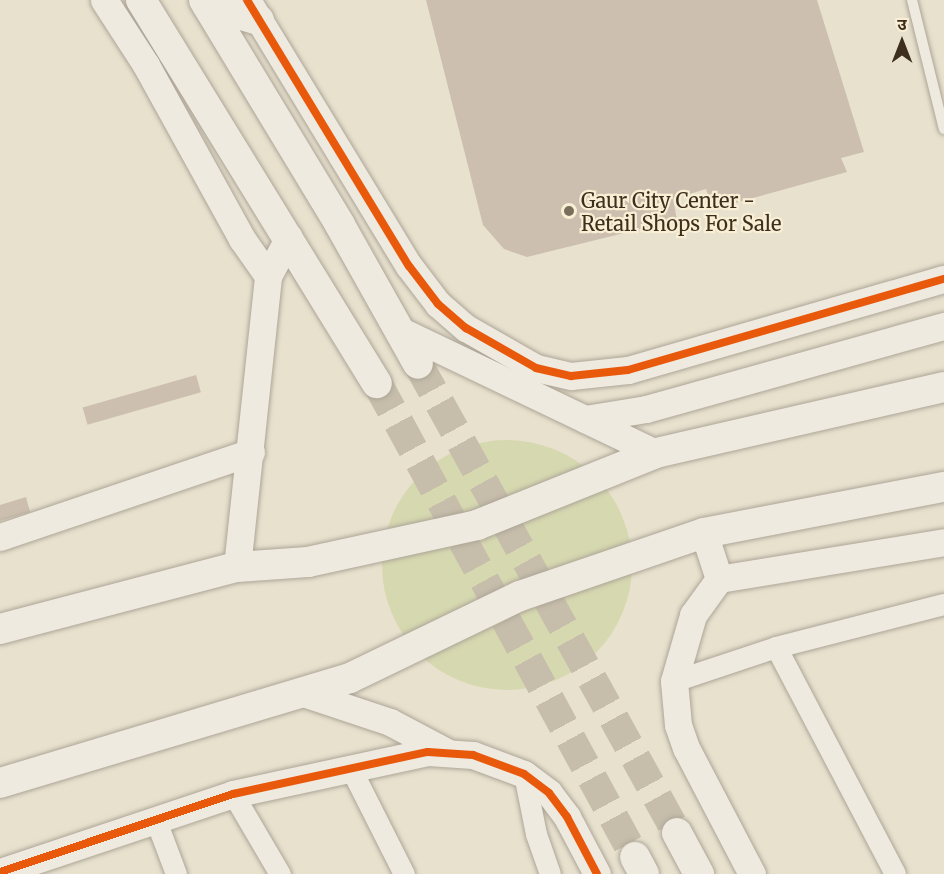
<!DOCTYPE html>
<meta charset="utf-8">
<style>
body{margin:0}
#map{position:relative;width:944px;height:874px;overflow:hidden;background:#e8e1ce;font-family:Merriweather,"Noto Sans Devanagari",serif}
div>[style]{position:absolute}
[style*='--x']{left:calc(var(--x)*1px);top:calc(var(--y)*1px);width:calc(var(--w)*1px);rotate:calc(var(--a)*1deg)}
.green>*{inset:0;background:#d6d8b0}
.round{border-radius:50%}
.building>*{inset:0;background:#ccbfaf;transform-origin:0 0}
.secondary-tunnel>*{height:30px;margin-top:-15px;transform-origin:0;background:repeating-linear-gradient(90deg,#c6bdab 0 30px,transparent 0 45px)}
.roads{filter:drop-shadow(0 0 2px #ada597) drop-shadow(0 0 2px #ada597)}
.service>*{height:10px;margin:-5px;padding:0 5px;transform-origin:5px;border-radius:5px;background:#efeae0}
.minor>*{height:21px;margin:-10.5px;padding:0 10.5px;transform-origin:10.5px;border-radius:10.5px;background:#efeae0}
.tertiary>*{height:27px;margin:-13.5px;padding:0 13.5px;transform-origin:13.5px;border-radius:13.5px;background:#efeae0}
.secondary>*{height:30px;margin:-15px;padding:0 15px;transform-origin:15px;border-radius:15px;background:#efeae0}
.cycleway>*{height:8px;margin:-4px;padding:0 4px;transform-origin:4px;border-radius:4px;background:#e8590c}
.dots>*{width:16px;height:16px;translate:-50% -50%;box-sizing:border-box;border:3px solid #f8efd4;border-radius:50%}
span{translate:-50% -50%;white-space:nowrap;text-align:center;line-height:1.15;-webkit-text-stroke:4.5px #f8efd4;paint-order:stroke}
.poi-label{font-size:20px;color:#3d2e1e}
.left{translate:0 -50%;text-align:left}
.north{position:absolute;left:872px;top:12px;width:60px;height:60px;-webkit-text-stroke:4px #f8efd4;paint-order:stroke;rotate:0deg;font-size:16px;font-weight:700;line-height:24px;text-align:center;color:#3d2e1e}
.north::after{content:'';display:block;margin:auto;width:21px;height:27px;background:#3d2e1e;clip-path:polygon(50% 0,100% 100%,50% 72%,0 100%)}
</style>
<div id="map">
<div class="green">
<div class="round" style="left:382px;top:440px;width:250px;height:250px"></div>
</div>
<div class="building">
<div style="clip-path:polygon(426px 0,817px 0,864px 152px,841px 158px,847px 172px,713px 209px,706px 189px,673px 199px,677px 220px,527px 257px,504px 249px,483px 225px)"></div>
<div style="left:196px;top:375px;width:18px;height:118px;rotate:74deg"></div>
<div style="clip-path:polygon(26px 497px,30px 512px,0 521px,0 505px)"></div>
</div>
<div class="secondary-tunnel">
<div style="--x:418;--y:364;--w:536;--a:61.09"></div>
<div style="--x:377;--y:383;--w:540;--a:61.44"></div>
</div>
<div class="roads">
<div class="service">
<div style="--x:912;--y:0;--w:133;--a:76.1"></div>
</div>
<div class="minor">
<div style="--x:776;--y:647;--w:256;--a:62.3"></div>
<div style="--x:674;--y:681;--w:108;--a:-18.4"></div>
<div style="--x:776;--y:647;--w:173;--a:-14.4"></div>
<div style="--x:350;--y:767;--w:120;--a:63.2"></div>
<div style="--x:524;--y:774;--w:61;--a:78.7"></div>
<div style="--x:536;--y:834;--w:42;--a:70.7"></div>
<div style="--x:233;--y:794;--w:93;--a:59.6"></div>
<div style="--x:155;--y:818;--w:60;--a:69.4"></div>
</div>
<div class="tertiary">
<div style="--x:104;--y:0;--w:77;--a:57.1"></div>
<div style="--x:146;--y:65;--w:199;--a:61.1"></div>
<div style="--x:242;--y:239;--w:45;--a:54.9"></div>
<div style="--x:247;--y:0;--w:311;--a:58.7"></div>
<div style="--x:409;--y:266;--w:48;--a:52.7"></div>
<div style="--x:438;--y:304;--w:37;--a:41"></div>
<div style="--x:466;--y:328;--w:81;--a:29.7"></div>
<div style="--x:536;--y:368;--w:36;--a:13"></div>
<div style="--x:571;--y:376;--w:57;--a:-6"></div>
<div style="--x:628;--y:370;--w:329;--a:-16.1"></div>
<div style="--x:399;--y:330;--w:285;--a:25.6"></div>
<div style="--x:585;--y:419;--w:62;--a:-9.3"></div>
<div style="--x:646;--y:409;--w:309;--a:-15.6"></div>
<div style="--x:704;--y:533;--w:48;--a:71.9"></div>
<div style="--x:0;--y:537;--w:265;--a:-18.7"></div>
<div style="--x:237;--y:567;--w:293;--a:-83.9"></div>
<div style="--x:268;--y:276;--w:44;--a:-61.7"></div>
<div style="--x:300;--y:692;--w:95;--a:18.4"></div>
<div style="--x:390;--y:722;--w:64;--a:27.8"></div>
<div style="--x:0;--y:872;--w:246;--a:-18.5"></div>
<div style="--x:233;--y:794;--w:199;--a:-12.2"></div>
<div style="--x:428;--y:752;--w:45;--a:3.8"></div>
<div style="--x:473;--y:755;--w:54;--a:20.4"></div>
<div style="--x:524;--y:774;--w:31;--a:37"></div>
<div style="--x:549;--y:793;--w:30;--a:53"></div>
<div style="--x:567;--y:817;--w:64;--a:62.2"></div>
<div style="--x:752;--y:874;--w:142;--a:-117.6"></div>
<div style="--x:686;--y:748;--w:24;--a:-109"></div>
<div style="--x:678;--y:725;--w:44;--a:-95.2"></div>
<div style="--x:674;--y:681;--w:69;--a:-73.9"></div>
<div style="--x:693;--y:615;--w:44;--a:-54.2"></div>
<div style="--x:719;--y:579;--w:228;--a:-9.3"></div>
</div>
<div class="secondary">
<div style="--x:141;--y:0;--w:450;--a:58.4"></div>
<div style="--x:204;--y:0;--w:263;--a:58.8"></div>
<div style="--x:340;--y:225;--w:159;--a:60.7"></div>
<div style="--x:207;--y:5;--w:54;--a:16.1"></div>
<div style="--x:0;--y:629;--w:245;--a:-14.7"></div>
<div style="--x:237;--y:567;--w:71;--a:-4"></div>
<div style="--x:308;--y:562;--w:173;--a:-12.3"></div>
<div style="--x:477;--y:525;--w:193;--a:-21.9"></div>
<div style="--x:656;--y:453;--w:295;--a:-12.9"></div>
<div style="--x:0;--y:783;--w:365;--a:-16.7"></div>
<div style="--x:350;--y:678;--w:189;--a:-25.8"></div>
<div style="--x:520;--y:596;--w:194;--a:-18.9"></div>
<div style="--x:704;--y:533;--w:244;--a:-10.9"></div>
<div style="--x:677;--y:833;--w:47;--a:61.8"></div>
<div style="--x:635;--y:857;--w:19;--a:62"></div>
</div>
</div>
<div class="cycleway">
<div style="--x:247;--y:0;--w:311;--a:58.7"></div>
<div style="--x:409;--y:266;--w:48;--a:52.7"></div>
<div style="--x:438;--y:304;--w:37;--a:41"></div>
<div style="--x:466;--y:328;--w:81;--a:29.7"></div>
<div style="--x:536;--y:368;--w:36;--a:13"></div>
<div style="--x:571;--y:376;--w:57;--a:-6"></div>
<div style="--x:628;--y:370;--w:329;--a:-16.1"></div>
<div style="--x:0;--y:872;--w:246;--a:-18.5"></div>
<div style="--x:233;--y:794;--w:199;--a:-12.2"></div>
<div style="--x:428;--y:752;--w:45;--a:3.8"></div>
<div style="--x:473;--y:755;--w:54;--a:20.4"></div>
<div style="--x:524;--y:774;--w:31;--a:37"></div>
<div style="--x:549;--y:793;--w:30;--a:53"></div>
<div style="--x:567;--y:817;--w:64;--a:62.2"></div>
</div>
<div class="dots">
<div style="left:569px;top:211px;background:#796d5c"></div>
</div>
<div class="poi-label">
<span class="left" style="left:581px;top:212px">Gaur City Center -<br>Retail Shops For Sale</span>
</div>
<div class="north">उ</div>
</div>
